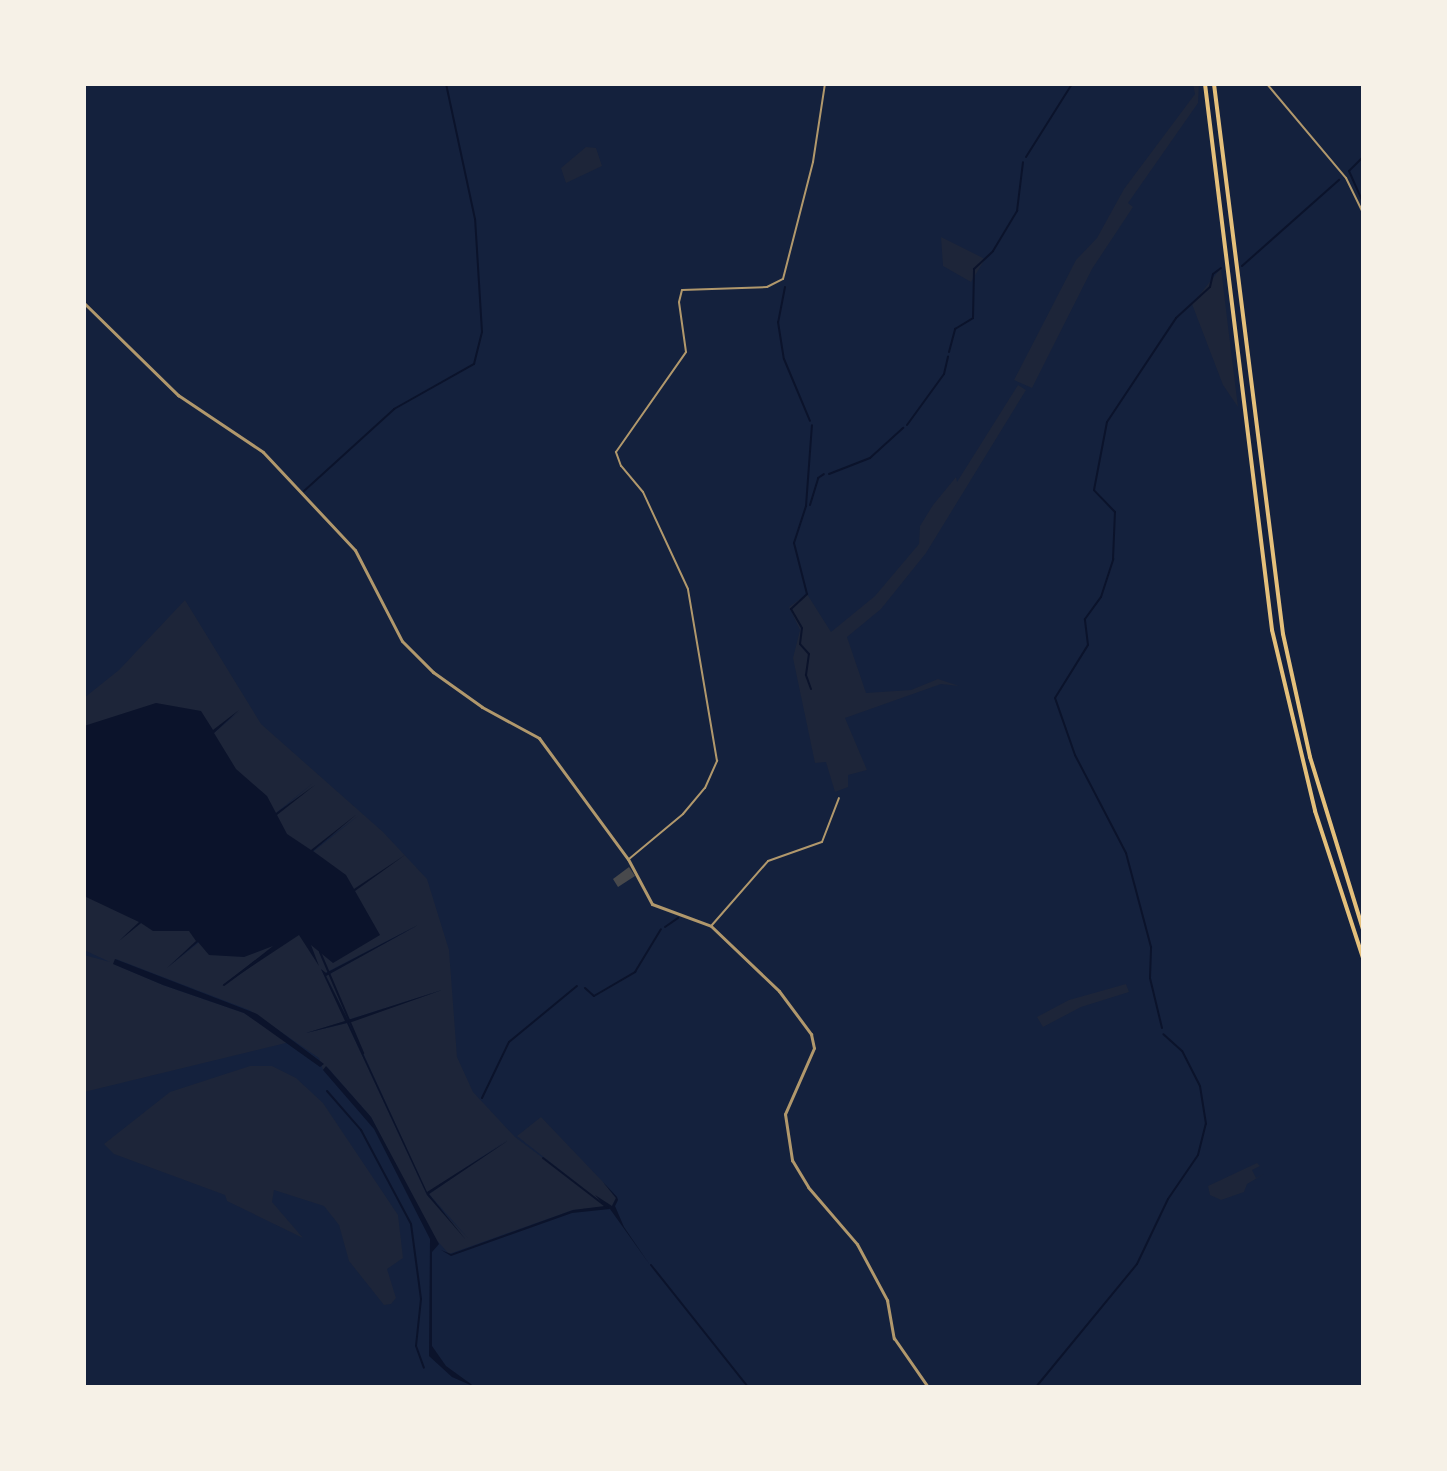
<!DOCTYPE html>
<style>
body{margin:0}
#map{position:relative;width:1447px;height:1471px;overflow:hidden;background:#14213d;font-family:Figtree,sans-serif}
div>[style]{position:absolute}
[style*='--x']{left:calc(var(--x)*1px);top:calc(var(--y)*1px);width:calc(var(--w)*1px);rotate:calc(var(--a)*1deg)}
.green>*{inset:0;background:#1d2539}
.water>*{inset:0;background:#0b132b}
.stream>*{height:2px;margin:-1px;padding:0 1px;transform-origin:1px;border-radius:1px;background:#0b132b}
.building>*{inset:0;background:#48494c}
.minor>*{height:2px;margin:-1px;padding:0 1px;transform-origin:1px;border-radius:1px;background:#b1986c}
.tertiary>*{height:3px;margin:-1.5px;padding:0 1.5px;transform-origin:1.5px;border-radius:1.5px;background:#b1986c}
.motorway>*{height:4px;margin:-2px;padding:0 2px;transform-origin:2px;border-radius:2px;background:#e5c07b}
span{translate:-50% -50%;white-space:nowrap;text-align:center;line-height:1.15;-webkit-text-stroke:7px #f6f1e7;paint-order:stroke}
.frame{position:absolute;inset:0;border:86px solid #f6f1e7;pointer-events:none}
</style>
<div id="map">
<div class="green">
<div style="clip-path:polygon(1193px 84px,1199px 84px,1198px 103px,1128px 203px,1133px 207px,1092px 269px,1032px 388px,1014px 380px,1076px 260px,1097px 238px,1124px 189px,1195px 94px)"></div>
<div style="clip-path:polygon(586px 147px,596px 148px,602px 166px,566px 183px,561px 168px)"></div>
<div style="clip-path:polygon(941px 237px,985px 259px,971px 282px,943px 266px)"></div>
<div style="clip-path:polygon(1221px 268px,1231px 351px,1238px 407px,1223px 385px,1192px 304px)"></div>
<div style="clip-path:polygon(1018px 385px,1026px 390px,926px 553px,881px 609px,847px 637px,866px 693px,911px 690px,938px 679px,959px 686px,941px 684px,845px 718px,867px 770px,848px 775px,848px 787px,835px 792px,826px 762px,815px 763px,793px 658px,800px 630px,789px 607px,807px 594px,831px 632px,875px 596px,919px 544px,920px 526px,933px 505px,956px 477px,957px 482px)"></div>
<div style="clip-path:polygon(evenodd,185px 600px,261px 724px,383px 832px,427px 879px,449px 950px,457px 1057px,473px 1092px,515px 1137px,583px 1188px,517px 1136px,541px 1117px,603px 1182px,616px 1198px,612px 1206px,573px 1210px,449px 1254px,432px 1235px,371px 1117px,327px 1067px,323px 1070px,319px 1058px,249px 1010px,116px 959px,114px 964px,163px 985px,244px 1013px,290px 1042px,84px 1092px,84px 955px,110px 962px,84px 950px,84px 842px,240px 711px,162px 771px,84px 772px,84px 698px,119px 670px,185px 600px,313px 783px,248px 838px,299px 860px,358px 816px,168px 967px,252px 896px,151px 915px,119px 940px,313px 783px,185px 600px,418px 925px,326px 976px,348px 1020px,442px 990px,349px 1022px,427px 1193px,509px 1139px,429px 1194px,468px 1238px,427px 1195px,347px 1023px,306px 1033px,346px 1021px,321px 969px,325px 973px,418px 925px)"></div>
<div style="clip-path:polygon(1126px 984px,1129px 992px,1081px 1007px,1043px 1027px,1037px 1017px,1069px 1000px)"></div>
<div style="clip-path:polygon(250px 1066px,272px 1066px,296px 1078px,323px 1103px,398px 1215px,403px 1258px,387px 1269px,396px 1298px,391px 1304px,384px 1305px,349px 1261px,339px 1225px,324px 1206px,274px 1190px,272px 1202px,303px 1238px,227px 1201px,225px 1195px,114px 1154px,104px 1144px,170px 1092px)"></div>
<div style="clip-path:polygon(1257px 1163px,1260px 1166px,1252px 1170px,1256px 1178px,1264px 1174px,1247px 1184px,1244px 1192px,1221px 1200px,1210px 1195px,1208px 1186px)"></div>
</div>
<div class="water">
<div style="clip-path:polygon(156px 703px,201px 711px,213px 730px,239px 710px,214px 733px,236px 769px,267px 796px,276px 813px,315px 785px,277px 815px,287px 834px,311px 850px,357px 814px,313px 851px,346px 875px,354px 889px,405px 855px,355px 891px,380px 935px,333px 963px,311px 945px,319px 966px,299px 935px,222px 986px,273px 946px,244px 957px,209px 955px,198px 942px,167px 968px,196px 941px,189px 931px,153px 931px,141px 923px,119px 941px,139px 922px,84px 896px,84px 726px)"></div>
<div style="clip-path:polygon(418px 925px,326px 976px,348px 1020px,442px 990px,349px 1023px,427px 1192px,509px 1140px,429px 1194px,466px 1240px,427px 1195px,347px 1023px,306px 1033px,345px 1021px,321px 969px,326px 973px)"></div>
<div style="clip-path:polygon(115px 959px,257px 1014px,324px 1064px,320px 1067px,244px 1013px,163px 985px,113px 964px)"></div>
<div style="clip-path:polygon(326px 1066px,371px 1117px,439px 1244px,432px 1252px,432px 1346px,446px 1366px,475px 1387px,452px 1377px,429px 1356px,430px 1239px,374px 1129px,323px 1070px)"></div>
<div style="clip-path:polygon(603px 1182px,617px 1197px,618px 1200px,615px 1206px,624px 1227px,650px 1265px,610px 1209px,572px 1213px,451px 1256px,441px 1250px,451px 1254px,573px 1210px,605px 1206px,595px 1195px,612px 1206px,616px 1198px)"></div>
</div>
<div class="stream">
<div style="--x:1026;--y:157;--w:86;--a:-57.8"></div>
<div style="--x:1363;--y:157;--w:20;--a:135"></div>
<div style="--x:1349;--y:171;--w:34;--a:66"></div>
<div style="--x:1242;--y:266;--w:130;--a:-41.6"></div>
<div style="--x:785;--y:287;--w:36;--a:101"></div>
<div style="--x:778;--y:322;--w:37;--a:81"></div>
<div style="--x:784;--y:359;--w:67;--a:67.2"></div>
<div style="--x:949;--y:352;--w:24;--a:-75"></div>
<div style="--x:955;--y:329;--w:21;--a:-31"></div>
<div style="--x:973;--y:318;--w:49;--a:-88.8"></div>
<div style="--x:974;--y:269;--w:26;--a:-43"></div>
<div style="--x:993;--y:251;--w:47;--a:-59"></div>
<div style="--x:1017;--y:211;--w:49;--a:-83"></div>
<div style="--x:907;--y:425;--w:63;--a:-54"></div>
<div style="--x:944;--y:374;--w:18;--a:-77"></div>
<div style="--x:829;--y:474;--w:44;--a:-21.3"></div>
<div style="--x:870;--y:458;--w:45;--a:-42.3"></div>
<div style="--x:304;--y:491;--w:122;--a:-42.3"></div>
<div style="--x:394;--y:409;--w:92;--a:-29.4"></div>
<div style="--x:474;--y:364;--w:33;--a:-76"></div>
<div style="--x:482;--y:332;--w:113;--a:-93.5"></div>
<div style="--x:475;--y:219;--w:138;--a:-102.1"></div>
<div style="--x:810;--y:505;--w:28;--a:-73"></div>
<div style="--x:818;--y:478;--w:7;--a:-34"></div>
<div style="--x:811;--y:689;--w:15;--a:-110"></div>
<div style="--x:806;--y:675;--w:21;--a:-82"></div>
<div style="--x:809;--y:654;--w:13;--a:-132"></div>
<div style="--x:800;--y:644;--w:16;--a:-83"></div>
<div style="--x:802;--y:628;--w:22;--a:-120"></div>
<div style="--x:791;--y:609;--w:22;--a:-43"></div>
<div style="--x:807;--y:594;--w:53;--a:-104.3"></div>
<div style="--x:794;--y:543;--w:39;--a:-72"></div>
<div style="--x:806;--y:506;--w:81;--a:-85.8"></div>
<div style="--x:1363;--y:835;--w:1;--a:90"></div>
<div style="--x:665;--y:927;--w:16;--a:-35"></div>
<div style="--x:320;--y:952;--w:110;--a:66.9"></div>
<div style="--x:224;--y:985;--w:57;--a:-36.5"></div>
<div style="--x:585;--y:988;--w:12;--a:42"></div>
<div style="--x:594;--y:996;--w:48;--a:-30.3"></div>
<div style="--x:635;--y:972;--w:50;--a:-58.8"></div>
<div style="--x:1162;--y:1028;--w:51;--a:-103.5"></div>
<div style="--x:1150;--y:978;--w:31;--a:-88"></div>
<div style="--x:1151;--y:947;--w:97;--a:-104.9"></div>
<div style="--x:1126;--y:853;--w:110;--a:-117.5"></div>
<div style="--x:1075;--y:755;--w:60;--a:-109.3"></div>
<div style="--x:1055;--y:698;--w:62;--a:-58.1"></div>
<div style="--x:1088;--y:645;--w:26;--a:-97"></div>
<div style="--x:1085;--y:619;--w:27;--a:-54"></div>
<div style="--x:1101;--y:597;--w:40;--a:-72"></div>
<div style="--x:1113;--y:559;--w:47;--a:-87.6"></div>
<div style="--x:1115;--y:512;--w:30;--a:-134"></div>
<div style="--x:1094;--y:490;--w:69;--a:-79.2"></div>
<div style="--x:1107;--y:422;--w:125;--a:-56.4"></div>
<div style="--x:1176;--y:318;--w:46;--a:-42.4"></div>
<div style="--x:1210;--y:287;--w:13;--a:-77"></div>
<div style="--x:1213;--y:274;--w:10;--a:-37"></div>
<div style="--x:327;--y:1091;--w:52;--a:48.9"></div>
<div style="--x:361;--y:1130;--w:106;--a:62"></div>
<div style="--x:411;--y:1224;--w:76;--a:82.4"></div>
<div style="--x:421;--y:1299;--w:47;--a:96.1"></div>
<div style="--x:416;--y:1346;--w:23;--a:70"></div>
<div style="--x:482;--y:1098;--w:62;--a:-64.3"></div>
<div style="--x:509;--y:1042;--w:88;--a:-39.5"></div>
<div style="--x:543;--y:1158;--w:82;--a:37.6"></div>
<div style="--x:651;--y:1265;--w:156;--a:51.5"></div>
<div style="--x:1036;--y:1387;--w:159;--a:-50.6"></div>
<div style="--x:1137;--y:1264;--w:72;--a:-64.5"></div>
<div style="--x:1168;--y:1199;--w:53;--a:-55.7"></div>
<div style="--x:1198;--y:1155;--w:32;--a:-76"></div>
<div style="--x:1206;--y:1124;--w:38;--a:-99"></div>
<div style="--x:1200;--y:1086;--w:39;--a:-117"></div>
<div style="--x:1182;--y:1051;--w:25;--a:-138"></div>
</div>
<div class="building">
<div style="clip-path:polygon(629px 867px,635px 876px,618px 887px,613px 879px)"></div>
</div>
<div class="minor">
<div style="--x:1267;--y:84;--w:123;--a:50"></div>
<div style="--x:1346;--y:178;--w:39;--a:64"></div>
<div style="--x:629;--y:859;--w:70;--a:-39.8"></div>
<div style="--x:683;--y:814;--w:34;--a:-50"></div>
<div style="--x:705;--y:788;--w:30;--a:-66"></div>
<div style="--x:717;--y:761;--w:174;--a:-99.6"></div>
<div style="--x:688;--y:589;--w:107;--a:-114.9"></div>
<div style="--x:643;--y:492;--w:34;--a:-130"></div>
<div style="--x:621;--y:466;--w:15;--a:-110"></div>
<div style="--x:616;--y:452;--w:122;--a:-55"></div>
<div style="--x:686;--y:352;--w:50;--a:-98"></div>
<div style="--x:679;--y:302;--w:12;--a:-76"></div>
<div style="--x:682;--y:290;--w:85;--a:-2"></div>
<div style="--x:767;--y:287;--w:18;--a:-27"></div>
<div style="--x:783;--y:279;--w:121;--a:-75.6"></div>
<div style="--x:813;--y:162;--w:79;--a:-81.3"></div>
<div style="--x:712;--y:925;--w:85;--a:-48.8"></div>
<div style="--x:768;--y:861;--w:57;--a:-19.4"></div>
<div style="--x:822;--y:842;--w:47;--a:-68.9"></div>
</div>
<div class="tertiary">
<div style="--x:84;--y:303;--w:132;--a:44.4"></div>
<div style="--x:178;--y:395;--w:102;--a:33.8"></div>
<div style="--x:263;--y:452;--w:134;--a:46.8"></div>
<div style="--x:355;--y:550;--w:102;--a:62.7"></div>
<div style="--x:402;--y:641;--w:44;--a:45"></div>
<div style="--x:433;--y:672;--w:60;--a:35.5"></div>
<div style="--x:482;--y:707;--w:65;--a:28.5"></div>
<div style="--x:539;--y:738;--w:150;--a:53.7"></div>
<div style="--x:628;--y:859;--w:51;--a:61.9"></div>
<div style="--x:652;--y:904;--w:63;--a:20.4"></div>
<div style="--x:711;--y:926;--w:94;--a:43.7"></div>
<div style="--x:779;--y:991;--w:54;--a:53.3"></div>
<div style="--x:811;--y:1034;--w:14;--a:78"></div>
<div style="--x:814;--y:1048;--w:72;--a:113.7"></div>
<div style="--x:785;--y:1114;--w:47;--a:81.3"></div>
<div style="--x:792;--y:1160;--w:31;--a:59"></div>
<div style="--x:808;--y:1187;--w:75;--a:49.3"></div>
<div style="--x:857;--y:1244;--w:64;--a:61.8"></div>
<div style="--x:887;--y:1300;--w:39;--a:80"></div>
<div style="--x:894;--y:1338;--w:60;--a:55.2"></div>
</div>
<div class="motorway">
<div style="--x:1205;--y:84;--w:550;--a:83"></div>
<div style="--x:1272;--y:630;--w:186;--a:76.6"></div>
<div style="--x:1315;--y:811;--w:155;--a:71.9"></div>
<div style="--x:1214;--y:84;--w:554;--a:82.85"></div>
<div style="--x:1283;--y:634;--w:126;--a:77.6"></div>
<div style="--x:1310;--y:757;--w:180;--a:72.9"></div>
</div>
<div class="frame"></div>
</div>
